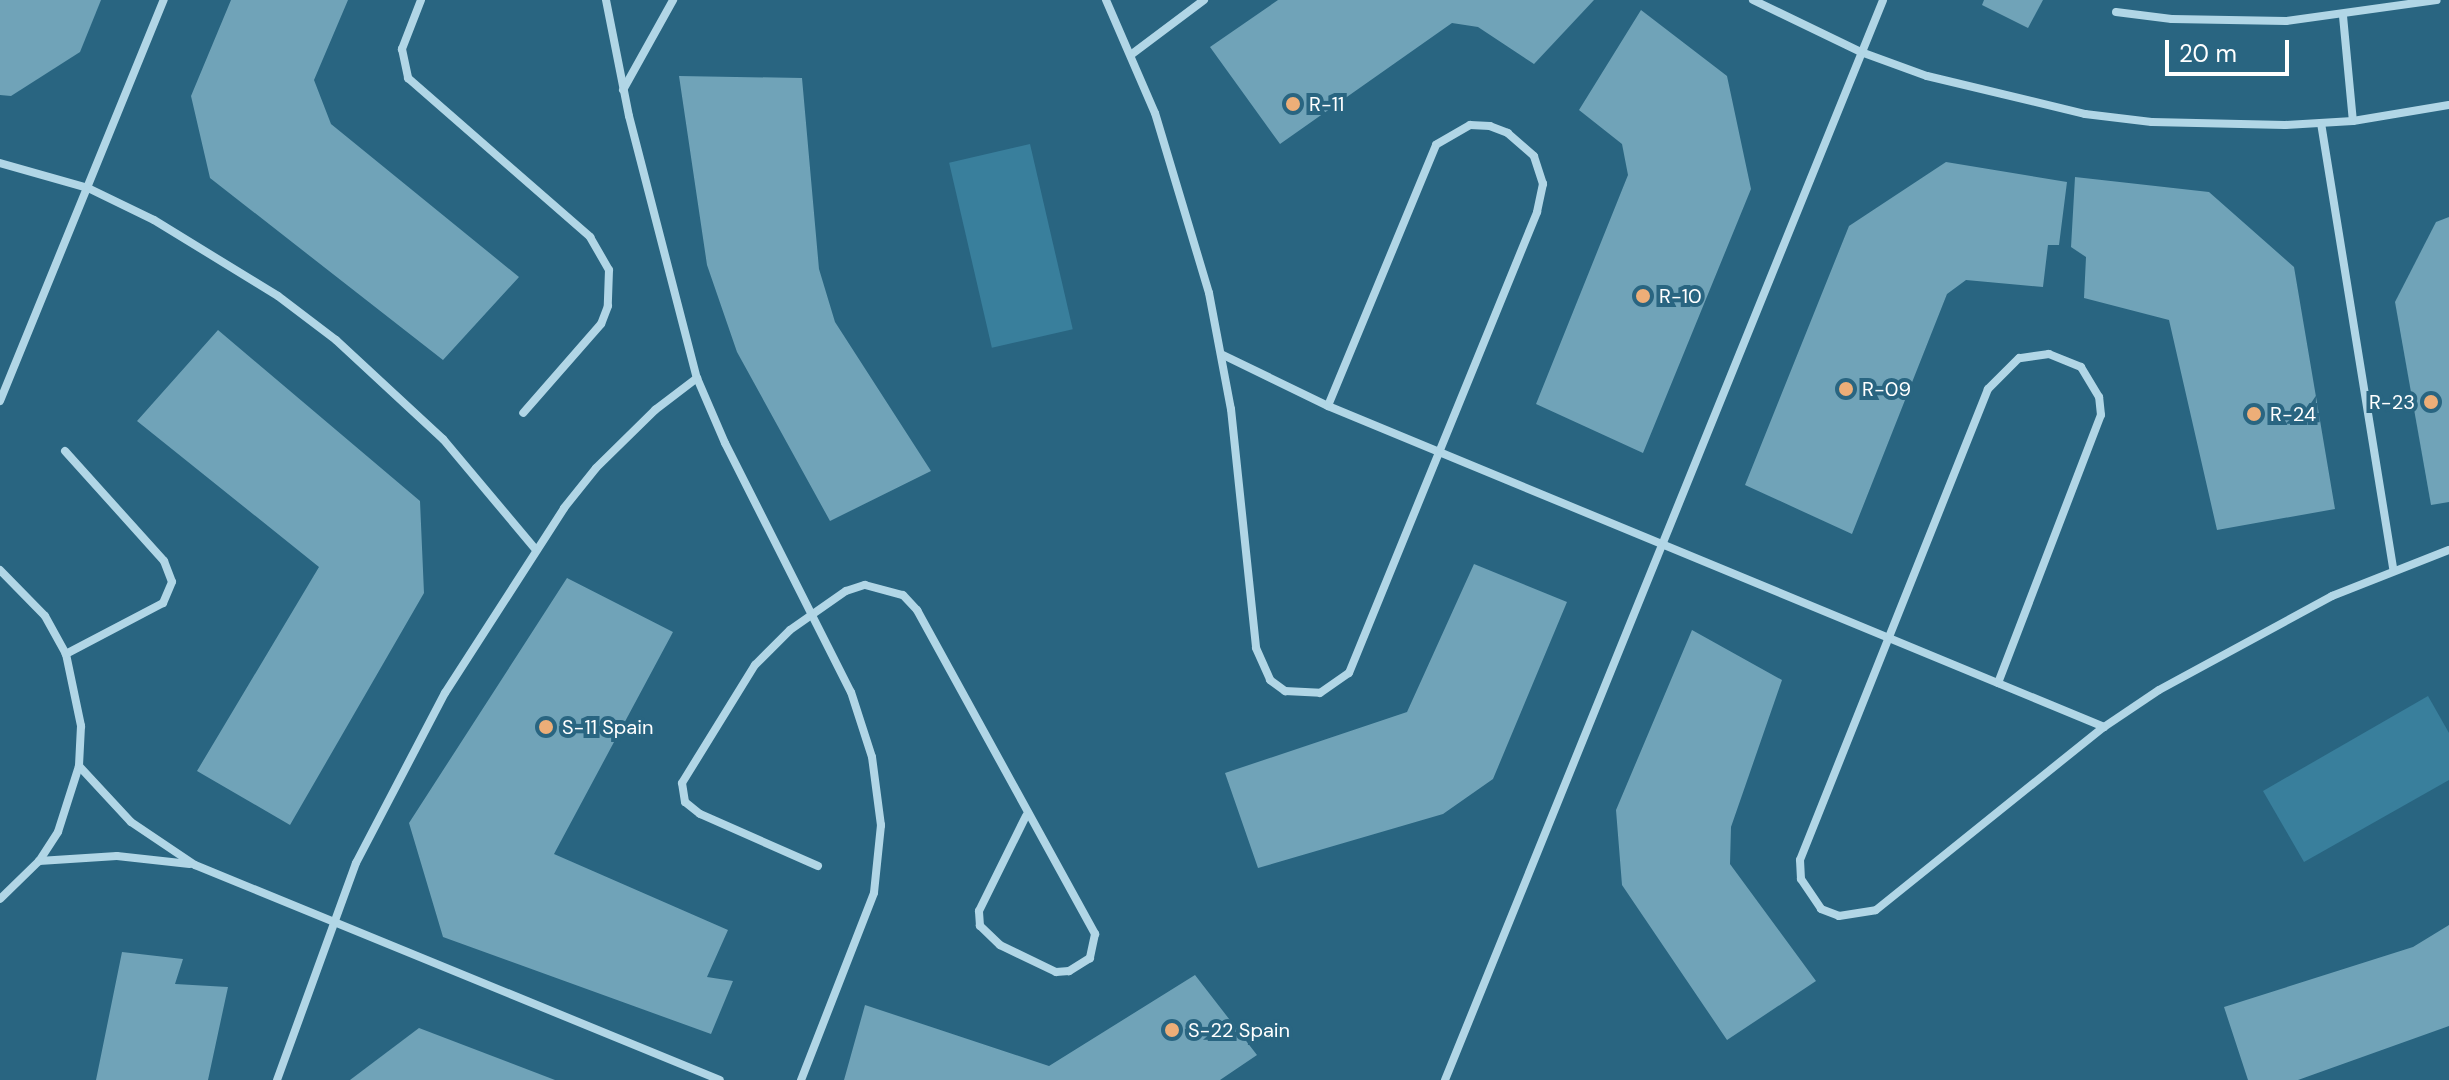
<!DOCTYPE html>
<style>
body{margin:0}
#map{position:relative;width:2449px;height:1080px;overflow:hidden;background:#296581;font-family:"DM Sans",sans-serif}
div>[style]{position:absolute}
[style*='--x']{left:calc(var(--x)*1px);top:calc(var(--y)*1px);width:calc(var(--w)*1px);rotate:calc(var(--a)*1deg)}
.green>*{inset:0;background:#397f9c;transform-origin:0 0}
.building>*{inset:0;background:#70a3b8}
.minor>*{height:8px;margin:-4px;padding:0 4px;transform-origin:4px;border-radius:4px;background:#b1d6e6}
.dots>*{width:22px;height:22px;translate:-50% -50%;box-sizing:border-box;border:4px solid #296581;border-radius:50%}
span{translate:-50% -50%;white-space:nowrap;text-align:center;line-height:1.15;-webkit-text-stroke:8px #296581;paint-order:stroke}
.poi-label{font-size:20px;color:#fff}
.left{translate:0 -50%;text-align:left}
.right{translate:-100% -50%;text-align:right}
.scale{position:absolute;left:2165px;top:40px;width:124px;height:36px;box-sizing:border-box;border:4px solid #fff;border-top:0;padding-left:10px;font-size:24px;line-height:28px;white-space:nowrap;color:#fff;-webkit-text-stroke:6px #296581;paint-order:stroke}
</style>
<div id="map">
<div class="green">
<div style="left:1030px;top:144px;width:190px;height:83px;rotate:77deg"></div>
<div style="clip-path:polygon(2428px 696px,2449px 733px,2449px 780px,2304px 862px,2263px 791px)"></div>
</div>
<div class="building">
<div style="clip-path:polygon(0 0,101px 0,80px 52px,11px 96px,0 95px)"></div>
<div style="clip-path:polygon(231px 0,348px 0,314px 80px,331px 124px,519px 277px,443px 360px,210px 178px,191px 96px)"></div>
<div style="clip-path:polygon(1278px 0,1594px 0,1534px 64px,1478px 27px,1452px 23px,1280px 144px,1210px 47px)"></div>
<div style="clip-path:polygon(1984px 0,2043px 0,2028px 28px,1982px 5px)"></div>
<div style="clip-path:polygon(1641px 10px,1727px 76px,1751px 189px,1643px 453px,1536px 404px,1628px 175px,1622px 144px,1579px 110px)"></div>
<div style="clip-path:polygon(679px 76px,802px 78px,819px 269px,835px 322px,931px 471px,830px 521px,737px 352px,707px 265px)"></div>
<div style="clip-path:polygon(1946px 162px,2067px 182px,2059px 245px,2048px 245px,2043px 287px,1966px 280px,1947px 294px,1852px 534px,1745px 485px,1849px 226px)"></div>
<div style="clip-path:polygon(2075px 177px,2209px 192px,2294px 267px,2335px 509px,2217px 530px,2169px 320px,2084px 298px,2086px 257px,2071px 247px)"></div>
<div style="clip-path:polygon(2449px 217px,2449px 502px,2431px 505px,2395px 302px,2436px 222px)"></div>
<div style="clip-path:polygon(218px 330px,420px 501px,424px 593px,290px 825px,197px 771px,319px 567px,137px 421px)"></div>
<div style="clip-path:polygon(1474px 564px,1567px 602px,1493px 779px,1443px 814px,1258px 868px,1225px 773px,1407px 712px)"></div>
<div style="clip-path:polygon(567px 578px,673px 632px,554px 854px,728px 930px,707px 977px,733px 981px,711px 1034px,443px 937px,409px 823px)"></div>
<div style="clip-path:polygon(1692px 630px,1782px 680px,1731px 827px,1730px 864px,1816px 981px,1727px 1040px,1622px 885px,1616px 810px)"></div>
<div style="clip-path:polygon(2449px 925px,2449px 1026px,2298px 1080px,2248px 1080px,2224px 1007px,2413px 947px)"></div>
<div style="clip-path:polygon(122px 952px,183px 959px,175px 984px,228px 987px,208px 1080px,96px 1080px)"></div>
<div style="clip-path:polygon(1195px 975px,1257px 1055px,1220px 1080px,844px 1080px,865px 1005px,1049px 1066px)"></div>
<div style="clip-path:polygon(419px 1028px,555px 1080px,350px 1080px)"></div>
</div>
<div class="minor">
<div style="--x:421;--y:0;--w:53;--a:111.2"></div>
<div style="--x:402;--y:49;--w:30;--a:78"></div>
<div style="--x:408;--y:78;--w:242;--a:41.1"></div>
<div style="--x:590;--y:237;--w:38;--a:60"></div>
<div style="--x:609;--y:270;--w:36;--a:92"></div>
<div style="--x:608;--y:306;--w:19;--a:111"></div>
<div style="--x:601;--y:324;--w:118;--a:131.2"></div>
<div style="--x:606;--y:0;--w:118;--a:78.8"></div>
<div style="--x:629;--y:116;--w:271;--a:75.5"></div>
<div style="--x:697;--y:378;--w:71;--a:66.7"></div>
<div style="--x:725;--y:443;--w:279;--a:63.2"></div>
<div style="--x:851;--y:692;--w:68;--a:72.1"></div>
<div style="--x:872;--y:757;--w:69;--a:82.5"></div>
<div style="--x:881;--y:825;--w:68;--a:95.9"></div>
<div style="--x:874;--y:893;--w:201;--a:111.3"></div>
<div style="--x:1106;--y:0;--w:123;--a:66.6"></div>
<div style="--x:1155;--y:113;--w:188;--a:73.3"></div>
<div style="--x:1209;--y:293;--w:118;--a:79.3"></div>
<div style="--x:1231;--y:409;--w:240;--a:84"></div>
<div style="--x:1256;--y:648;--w:35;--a:66"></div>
<div style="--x:1270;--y:680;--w:19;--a:36"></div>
<div style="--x:1285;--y:691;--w:35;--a:3"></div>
<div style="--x:1320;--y:693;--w:35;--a:-35"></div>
<div style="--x:1349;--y:673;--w:498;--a:-67.8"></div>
<div style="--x:1537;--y:212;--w:29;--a:-78"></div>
<div style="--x:1543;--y:184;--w:29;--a:-108"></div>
<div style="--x:1534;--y:156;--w:35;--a:-139"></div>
<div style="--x:1508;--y:133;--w:19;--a:-159"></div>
<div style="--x:1490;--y:126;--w:20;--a:-177"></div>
<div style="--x:1470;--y:125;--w:39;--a:150"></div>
<div style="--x:1436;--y:145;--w:282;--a:112.5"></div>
<div style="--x:1753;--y:0;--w:120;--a:25.7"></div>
<div style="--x:1861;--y:52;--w:70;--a:20"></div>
<div style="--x:1927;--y:76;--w:163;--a:13.5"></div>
<div style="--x:2085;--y:114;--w:67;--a:6.8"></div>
<div style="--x:2152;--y:122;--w:133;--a:1.3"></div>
<div style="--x:2285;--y:125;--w:68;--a:-3.4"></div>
<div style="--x:2353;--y:121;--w:97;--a:-9.5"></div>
<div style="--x:2116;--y:12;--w:56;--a:7.1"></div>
<div style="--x:2172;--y:19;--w:114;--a:1"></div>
<div style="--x:2286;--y:21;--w:152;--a:-7.9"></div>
<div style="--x:2343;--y:16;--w:105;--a:84.6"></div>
<div style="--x:1132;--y:54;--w:90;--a:-36.9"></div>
<div style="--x:623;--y:90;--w:103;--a:-60.9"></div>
<div style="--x:2321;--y:123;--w:452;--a:80.8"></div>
<div style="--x:0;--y:163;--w:91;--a:15.9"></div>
<div style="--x:88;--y:188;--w:73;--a:25.9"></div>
<div style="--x:154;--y:220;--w:145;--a:31.5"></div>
<div style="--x:278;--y:296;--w:73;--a:37.2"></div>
<div style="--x:336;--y:340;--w:146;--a:42.8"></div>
<div style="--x:443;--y:439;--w:145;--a:50"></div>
<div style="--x:1223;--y:355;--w:117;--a:25.9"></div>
<div style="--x:1328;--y:406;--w:840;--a:22.47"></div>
<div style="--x:0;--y:401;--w:433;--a:-67.8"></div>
<div style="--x:65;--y:451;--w:148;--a:48"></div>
<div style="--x:164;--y:561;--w:22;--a:69"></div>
<div style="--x:172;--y:582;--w:23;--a:113"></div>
<div style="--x:163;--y:603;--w:110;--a:152.3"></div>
<div style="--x:0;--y:570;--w:64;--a:45.6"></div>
<div style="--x:45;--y:616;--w:43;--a:61.1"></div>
<div style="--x:66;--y:654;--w:74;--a:78.2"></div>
<div style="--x:81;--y:726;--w:40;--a:92.9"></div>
<div style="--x:79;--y:766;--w:69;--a:107.7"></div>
<div style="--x:58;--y:832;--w:35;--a:123"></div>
<div style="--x:39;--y:861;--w:54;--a:135.7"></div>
<div style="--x:1998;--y:683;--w:287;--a:-69"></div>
<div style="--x:2101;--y:415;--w:18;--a:-96"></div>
<div style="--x:2099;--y:397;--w:35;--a:-121"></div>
<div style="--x:2081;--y:367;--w:35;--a:-158"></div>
<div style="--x:2049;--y:354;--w:30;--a:172"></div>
<div style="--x:2019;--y:358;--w:44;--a:135"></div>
<div style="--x:1988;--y:389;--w:507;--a:111.76"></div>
<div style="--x:1800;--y:860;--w:19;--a:87"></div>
<div style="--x:1801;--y:879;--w:36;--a:56"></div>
<div style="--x:1821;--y:909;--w:19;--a:21"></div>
<div style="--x:1839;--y:916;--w:37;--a:-9"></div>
<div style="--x:1876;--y:910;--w:292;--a:-38.8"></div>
<div style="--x:2104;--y:727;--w:66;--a:-33.9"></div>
<div style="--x:2159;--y:690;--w:197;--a:-28.5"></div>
<div style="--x:2332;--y:596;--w:126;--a:-21.5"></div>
<div style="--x:79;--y:766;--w:76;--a:47.1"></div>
<div style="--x:131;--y:822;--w:77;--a:33.9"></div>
<div style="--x:195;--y:865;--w:567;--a:22.27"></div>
<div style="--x:39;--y:861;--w:78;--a:-3.7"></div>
<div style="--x:117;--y:856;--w:73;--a:6.3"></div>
<div style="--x:818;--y:866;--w:129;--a:-156.2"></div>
<div style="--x:700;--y:814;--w:19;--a:-141"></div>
<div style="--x:685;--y:802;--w:19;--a:-99"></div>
<div style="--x:682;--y:783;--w:139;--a:-58.3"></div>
<div style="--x:755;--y:665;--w:49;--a:-45"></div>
<div style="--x:790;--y:630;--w:68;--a:-34.9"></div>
<div style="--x:846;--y:591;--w:20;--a:-18"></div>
<div style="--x:865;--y:585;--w:39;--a:15"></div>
<div style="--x:903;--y:595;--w:21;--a:47"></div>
<div style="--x:917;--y:610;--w:370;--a:61.2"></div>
<div style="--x:1095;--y:934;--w:25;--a:102"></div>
<div style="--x:1090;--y:958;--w:25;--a:148"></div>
<div style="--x:1069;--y:971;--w:13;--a:176"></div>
<div style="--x:1056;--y:972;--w:62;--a:-154.3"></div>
<div style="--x:1000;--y:945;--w:28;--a:-136"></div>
<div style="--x:980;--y:926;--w:15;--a:-94"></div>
<div style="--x:979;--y:911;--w:106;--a:-63.7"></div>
<div style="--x:277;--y:1080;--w:231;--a:-70"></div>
<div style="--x:356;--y:863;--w:192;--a:-62.4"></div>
<div style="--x:445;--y:693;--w:220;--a:-57.2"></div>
<div style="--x:564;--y:508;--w:51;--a:-51.3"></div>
<div style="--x:596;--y:468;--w:83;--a:-44.5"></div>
<div style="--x:655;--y:410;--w:53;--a:-37.3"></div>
<div style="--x:1445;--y:1080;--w:1165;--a:-67.92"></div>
</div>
<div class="dots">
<div style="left:1293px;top:104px;background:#edae78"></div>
<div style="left:1643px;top:296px;background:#edae78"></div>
<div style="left:1846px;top:389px;background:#edae78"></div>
<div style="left:2431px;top:402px;background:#edae78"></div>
<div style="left:2254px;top:414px;background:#edae78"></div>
<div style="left:546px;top:727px;background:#edae78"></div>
<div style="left:1172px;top:1030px;background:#edae78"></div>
</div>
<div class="poi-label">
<span class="left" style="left:1309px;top:104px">R-11</span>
<span class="left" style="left:1659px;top:296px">R-10</span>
<span class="left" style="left:1862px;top:389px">R-09</span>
<span class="right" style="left:2415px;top:402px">R-23</span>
<span class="left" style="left:2270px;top:414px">R-24</span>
<span class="left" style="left:562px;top:727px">S-11 Spain</span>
<span class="left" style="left:1188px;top:1030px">S-22 Spain</span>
</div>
<div class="scale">20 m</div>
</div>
